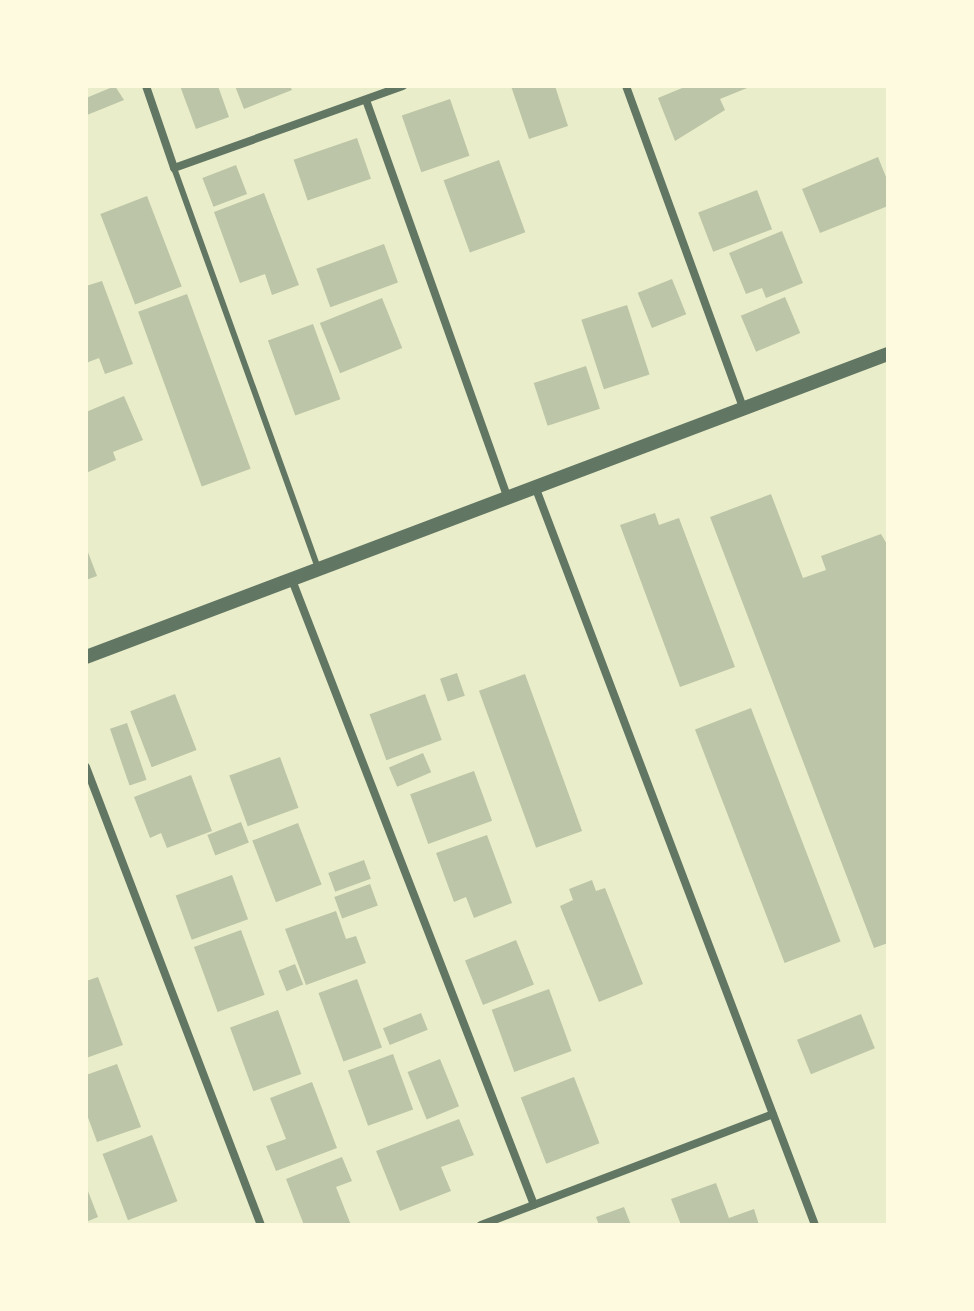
<!DOCTYPE html>
<style>
body{margin:0}
#map{position:relative;width:974px;height:1311px;overflow:hidden;background:#e9edc9;font-family:"Alegreya Sans",sans-serif}
div>[style]{position:absolute}
[style*='--x']{left:calc(var(--x)*1px);top:calc(var(--y)*1px);width:calc(var(--w)*1px);rotate:calc(var(--a)*1deg)}
.building>*{inset:0;background:#bcc5a7;transform-origin:0 0}
.service>*{height:6px;margin:-3px;padding:0 3px;transform-origin:3px;border-radius:3px;background:#617663}
.minor>*{height:8px;margin:-4px;padding:0 4px;transform-origin:4px;border-radius:4px;background:#617663}
.tertiary>*{height:14px;margin:-7px;padding:0 7px;transform-origin:7px;border-radius:7px;background:#617663}
span{translate:-50% -50%;white-space:nowrap;text-align:center;line-height:1.15;-webkit-text-stroke:8px #fefae0;paint-order:stroke}
.frame{position:absolute;inset:0;border:88px solid #fefae0;pointer-events:none}
</style>
<div id="map">
<div class="building">
<div style="clip-path:polygon(115px 86px,124px 100px,87px 115px,86px 98px)"></div>
<div style="clip-path:polygon(180px 86px,218px 86px,229px 117px,196px 129px)"></div>
<div style="clip-path:polygon(235px 86px,290px 86px,292px 90px,244px 109px)"></div>
<div style="clip-path:polygon(511px 86px,555px 86px,568px 126px,529px 139px)"></div>
<div style="clip-path:polygon(687px 86px,752px 86px,720px 99px,725px 110px,675px 141px,658px 98px)"></div>
<div style="left:450px;top:99px;width:60px;height:51px;rotate:71deg"></div>
<div style="left:357px;top:138px;width:43px;height:67px;rotate:71deg"></div>
<div style="clip-path:polygon(878px 157px,888px 182px,888px 206px,820px 233px,802px 189px)"></div>
<div style="left:499px;top:160px;width:77px;height:59px;rotate:70deg"></div>
<div style="left:236px;top:165px;width:31px;height:36px;rotate:69deg"></div>
<div style="left:757px;top:190px;width:42px;height:63px;rotate:69deg"></div>
<div style="clip-path:polygon(264px 193px,299px 285px,272px 295px,265px 274px,240px 283px,214px 212px)"></div>
<div style="left:147px;top:196px;width:97px;height:50px;rotate:69deg"></div>
<div style="clip-path:polygon(782px 231px,803px 283px,766px 298px,762px 288px,746px 294px,729px 253px)"></div>
<div style="left:384px;top:244px;width:41px;height:72px;rotate:70deg"></div>
<div style="left:672px;top:279px;width:38px;height:37px;rotate:68deg"></div>
<div style="clip-path:polygon(102px 281px,133px 364px,105px 374px,99px 358px,86px 363px,86px 286px)"></div>
<div style="left:187px;top:294px;width:186px;height:52px;rotate:70deg"></div>
<div style="left:785px;top:297px;width:39px;height:48px;rotate:67deg"></div>
<div style="left:382px;top:298px;width:54px;height:67px;rotate:68deg"></div>
<div style="left:627px;top:305px;width:73px;height:48px;rotate:72deg"></div>
<div style="left:313px;top:324px;width:80px;height:48px;rotate:70deg"></div>
<div style="left:586px;top:366px;width:45px;height:55px;rotate:72deg"></div>
<div style="clip-path:polygon(124px 396px,143px 440px,113px 452px,116px 460px,86px 473px,86px 412px)"></div>
<div style="clip-path:polygon(771px 494px,803px 578px,826px 570px,821px 556px,881px 534px,888px 546px,888px 943px,874px 948px,710px 517px)"></div>
<div style="clip-path:polygon(655px 513px,659px 525px,679px 518px,735px 667px,680px 687px,620px 525px)"></div>
<div style="clip-path:polygon(86px 547px,97px 576px,86px 580px)"></div>
<div style="left:457px;top:673px;width:24px;height:18px;rotate:71deg"></div>
<div style="left:525px;top:674px;width:167px;height:49px;rotate:70deg"></div>
<div style="left:175px;top:694px;width:60px;height:48px;rotate:69deg"></div>
<div style="left:425px;top:694px;width:49px;height:59px;rotate:70deg"></div>
<div style="left:751px;top:708px;width:250px;height:60px;rotate:69deg"></div>
<div style="left:127px;top:723px;width:60px;height:18px;rotate:71deg"></div>
<div style="left:423px;top:753px;width:21px;height:37px;rotate:67deg"></div>
<div style="left:280px;top:757px;width:54px;height:54px;rotate:70deg"></div>
<div style="left:474px;top:771px;width:53px;height:68px;rotate:70deg"></div>
<div style="clip-path:polygon(191px 775px,212px 831px,167px 848px,161px 833px,150px 838px,134px 797px)"></div>
<div style="left:241px;top:822px;width:22px;height:36px;rotate:69deg"></div>
<div style="left:298px;top:823px;width:66px;height:49px;rotate:69deg"></div>
<div style="clip-path:polygon(487px 835px,512px 903px,474px 918px,466px 897px,454px 902px,436px 853px)"></div>
<div style="left:364px;top:860px;width:20px;height:38px;rotate:70deg"></div>
<div style="left:232px;top:875px;width:47px;height:60px;rotate:70deg"></div>
<div style="clip-path:polygon(592px 880px,596px 891px,605px 888px,643px 984px,599px 1002px,560px 906px,573px 900px,569px 889px)"></div>
<div style="left:370px;top:884px;width:23px;height:38px;rotate:70deg"></div>
<div style="clip-path:polygon(336px 911px,346px 939px,356px 936px,366px 963px,306px 985px,285px 929px)"></div>
<div style="left:241px;top:930px;width:69px;height:50px;rotate:70deg"></div>
<div style="left:516px;top:940px;width:48px;height:55px;rotate:68deg"></div>
<div style="left:295px;top:964px;width:22px;height:18px;rotate:68deg"></div>
<div style="clip-path:polygon(98px 977px,123px 1045px,86px 1058px,86px 981px)"></div>
<div style="left:357px;top:979px;width:73px;height:41px;rotate:70deg"></div>
<div style="left:549px;top:989px;width:66px;height:61px;rotate:70deg"></div>
<div style="left:278px;top:1010px;width:68px;height:51px;rotate:70deg"></div>
<div style="left:421px;top:1013px;width:18px;height:41px;rotate:68deg"></div>
<div style="left:861px;top:1014px;width:37px;height:69px;rotate:68deg"></div>
<div style="left:393px;top:1054px;width:59px;height:48px;rotate:70deg"></div>
<div style="left:440px;top:1059px;width:51px;height:35px;rotate:68deg"></div>
<div style="clip-path:polygon(117px 1064px,141px 1127px,97px 1142px,86px 1112px,86px 1075px)"></div>
<div style="left:574px;top:1077px;width:71px;height:57px;rotate:69deg"></div>
<div style="clip-path:polygon(312px 1082px,337px 1148px,276px 1171px,266px 1146px,286px 1139px,270px 1098px)"></div>
<div style="clip-path:polygon(459px 1119px,474px 1155px,441px 1167px,451px 1191px,400px 1211px,376px 1151px)"></div>
<div style="left:152px;top:1135px;width:71px;height:53px;rotate:69deg"></div>
<div style="clip-path:polygon(342px 1157px,352px 1181px,336px 1187px,351px 1225px,304px 1225px,286px 1179px)"></div>
<div style="clip-path:polygon(716px 1183px,729px 1218px,754px 1209px,759px 1225px,681px 1225px,671px 1199px)"></div>
<div style="clip-path:polygon(86px 1186px,98px 1217px,86px 1222px)"></div>
<div style="clip-path:polygon(624px 1207px,631px 1225px,599px 1225px,596px 1217px)"></div>
</div>
<div class="service">
<div style="--x:174;--y:168;--w:424;--a:70.2"></div>
</div>
<div class="minor">
<div style="--x:146;--y:86;--w:87;--a:71.1"></div>
<div style="--x:174;--y:168;--w:243;--a:-19.7"></div>
<div style="--x:626;--y:86;--w:345;--a:70"></div>
<div style="--x:366;--y:100;--w:423;--a:70.4"></div>
<div style="--x:536;--y:489;--w:787;--a:69.24"></div>
<div style="--x:292;--y:580;--w:670;--a:68.83"></div>
<div style="--x:86;--y:767;--w:490;--a:69.1"></div>
<div style="--x:481;--y:1225;--w:312;--a:-20.8"></div>
</div>
<div class="tertiary">
<div style="--x:86;--y:657;--w:857;--a:-20.7"></div>
</div>
<div class="frame"></div>
</div>
